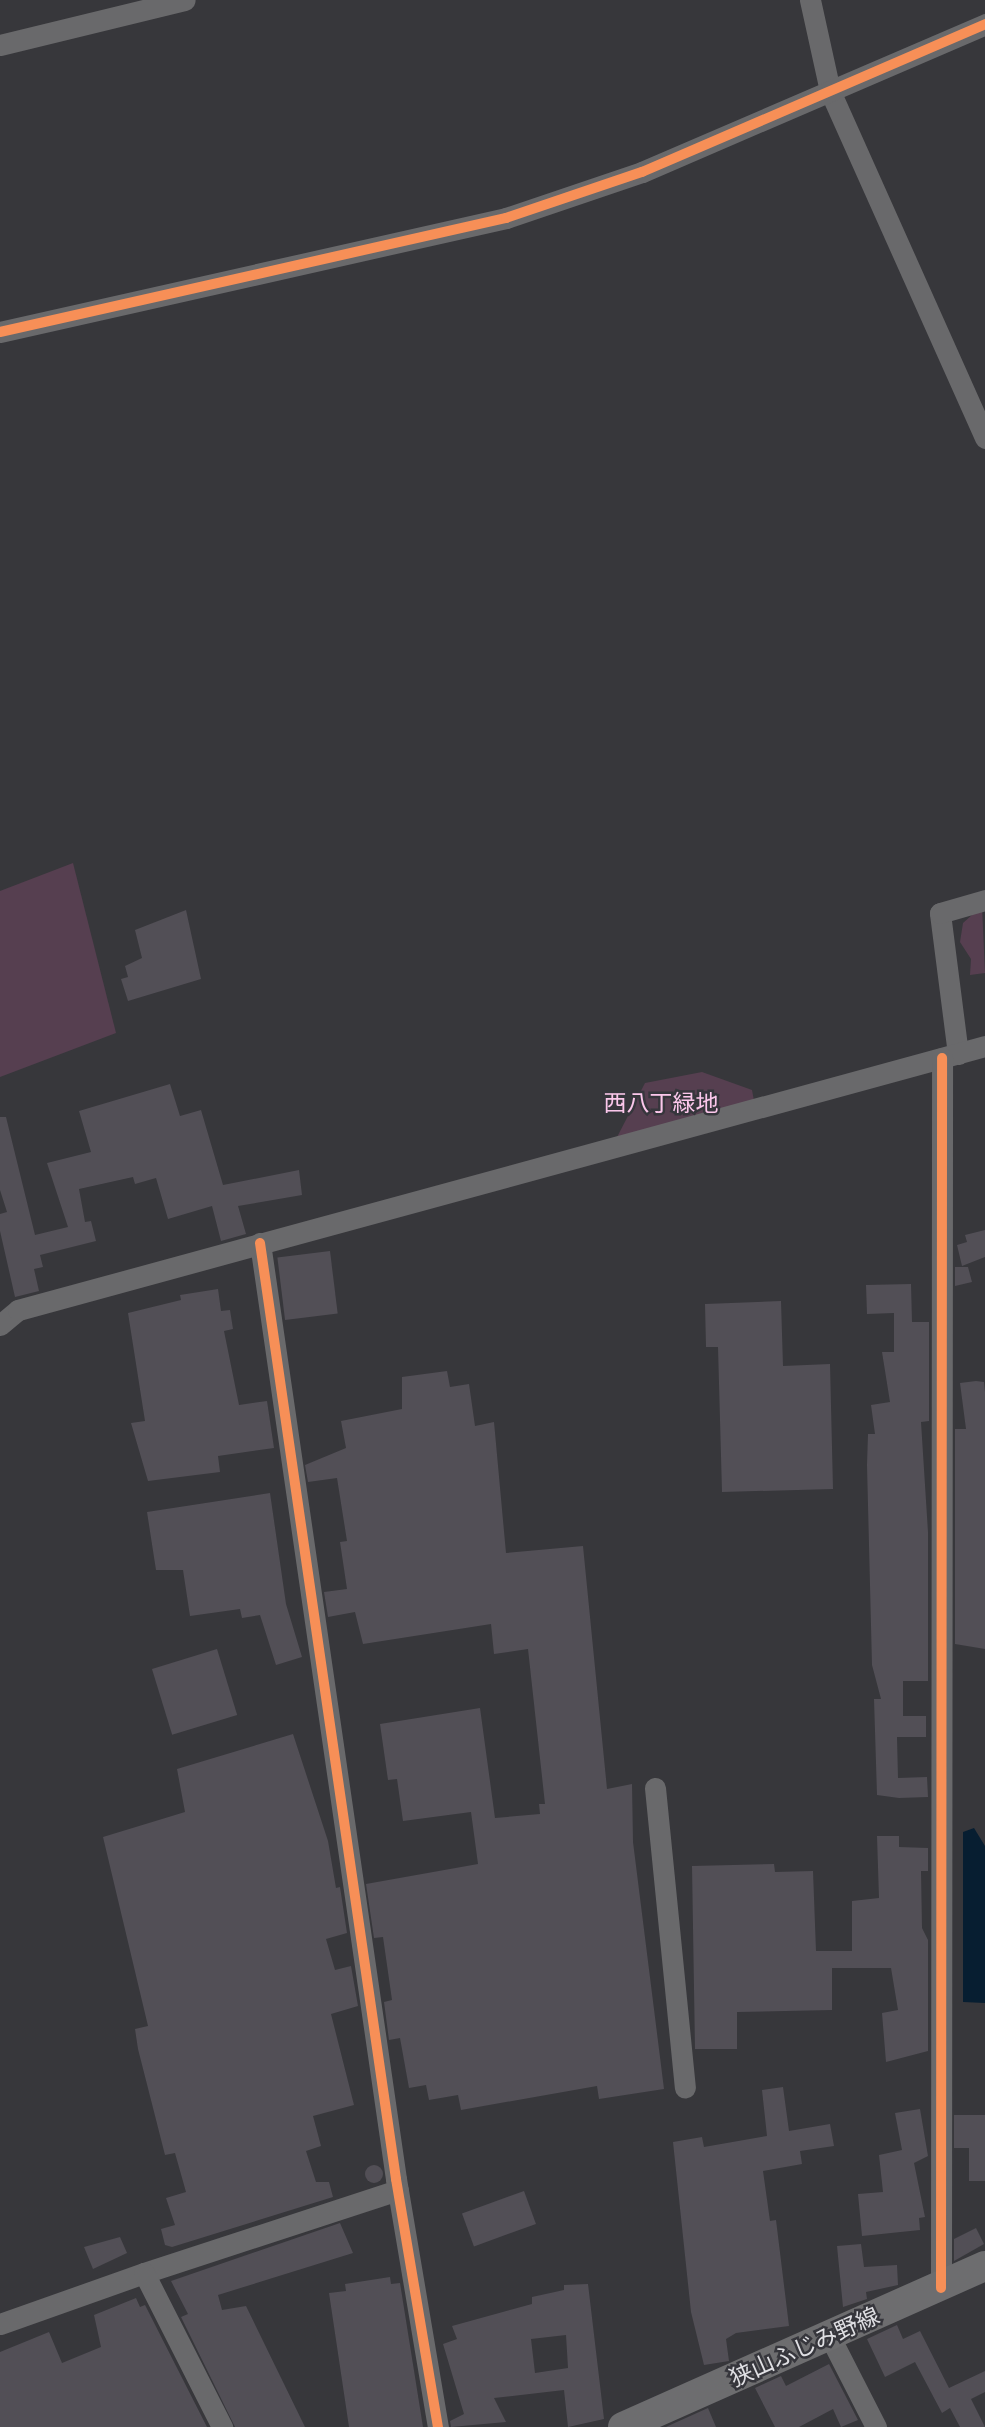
<!DOCTYPE html>
<meta charset="utf-8">
<style>
body{margin:0}
#map{position:relative;width:985px;height:2427px;overflow:hidden;background:#37373b;font-family:"Source Sans 3","Noto Sans JP",sans-serif}
div>[style]{position:absolute}
[style*='--x']{left:calc(var(--x)*1px);top:calc(var(--y)*1px);width:calc(var(--w)*1px);rotate:calc(var(--a)*1deg)}
.green>*{inset:0;background:#563f50}
.water>*{inset:0;background:#071e31}
.building>*{inset:0;background:#524f56;transform-origin:0 0}
.round{border-radius:50%}
.street>*{height:21px;margin:-10.5px;padding:0 10.5px;transform-origin:10.5px;border-radius:10.5px;background:#69696b}
.secondary>*{height:30px;margin:-15px;padding:0 15px;transform-origin:15px;border-radius:15px;background:#6d6d6f}
.cycleway>*{height:10px;margin:-5px;padding:0 5px;transform-origin:5px;border-radius:5px;background:#f78f57}
span{translate:-50% -50%;white-space:nowrap;text-align:center;line-height:1.15;-webkit-text-stroke:5px #36363c;paint-order:stroke}
.park-label{font-size:23px;color:#fbc7eb}
.street-label{font-size:23px;color:#dfdfe3}
</style>
<div id="map">
<div class="green">
<div style="clip-path:polygon(73px 863px,116px 1033px,0 1077px,0 891px)"></div>
<div style="clip-path:polygon(982px 906px,985px 973px,970px 975px,971px 959px,960px 942px,963px 923px)"></div>
<div style="clip-path:polygon(702px 1072px,752px 1090px,755px 1106px,615px 1141px,645px 1083px)"></div>
</div>
<div class="water">
<div style="clip-path:polygon(974px 1828px,985px 1846px,985px 2003px,963px 2002px,963px 1832px)"></div>
</div>
<div class="building">
<div style="clip-path:polygon(186px 910px,201px 979px,128px 1001px,121px 979px,128px 977px,125px 966px,142px 958px,135px 930px)"></div>
<div style="clip-path:polygon(170px 1084px,180px 1116px,201px 1110px,223px 1185px,299px 1170px,302px 1195px,238px 1206px,246px 1234px,221px 1241px,212px 1206px,168px 1219px,156px 1178px,135px 1184px,133px 1177px,79px 1189px,85px 1222px,91px 1221px,96px 1241px,40px 1255px,43px 1267px,34px 1269px,39px 1291px,15px 1297px,0 1231px,0 1214px,7px 1212px,0 1190px,0 1117px,6px 1117px,35px 1235px,68px 1227px,47px 1163px,91px 1152px,79px 1111px)"></div>
<div style="clip-path:polygon(985px 1230px,985px 1257px,962px 1266px,957px 1245px,967px 1242px,965px 1235px)"></div>
<div style="left:330px;top:1251px;width:63px;height:53px;rotate:83deg"></div>
<div style="clip-path:polygon(955px 1267px,968px 1267px,972px 1282px,955px 1286px)"></div>
<div style="clip-path:polygon(911px 1284px,912px 1322px,929px 1322px,929px 1421px,921px 1422px,928px 1532px,928px 1681px,903px 1681px,903px 1716px,926px 1716px,926px 1737px,897px 1737px,898px 1778px,927px 1777px,928px 1797px,899px 1798px,877px 1795px,874px 1699px,881px 1699px,872px 1665px,867px 1465px,868px 1434px,875px 1434px,871px 1405px,890px 1402px,882px 1352px,894px 1352px,894px 1313px,867px 1314px,866px 1285px)"></div>
<div style="clip-path:polygon(218px 1289px,221px 1311px,230px 1310px,233px 1329px,224px 1331px,239px 1405px,267px 1401px,274px 1448px,218px 1456px,220px 1472px,148px 1481px,131px 1423px,145px 1421px,128px 1313px,181px 1300px,180px 1295px)"></div>
<div style="clip-path:polygon(781px 1301px,783px 1366px,830px 1364px,833px 1489px,722px 1492px,718px 1347px,706px 1347px,705px 1304px)"></div>
<div style="clip-path:polygon(447px 1371px,450px 1387px,469px 1384px,475px 1426px,494px 1422px,506px 1553px,583px 1546px,607px 1789px,632px 1784px,633px 1842px,664px 2089px,599px 2099px,597px 2086px,461px 2110px,458px 2095px,429px 2100px,426px 2085px,409px 2088px,400px 2038px,389px 2040px,384px 2002px,392px 2000px,383px 1937px,374px 1938px,366px 1884px,478px 1864px,471px 1812px,403px 1821px,397px 1779px,388px 1780px,380px 1724px,480px 1708px,495px 1818px,540px 1814px,539px 1804px,545px 1804px,528px 1649px,494px 1654px,491px 1624px,363px 1644px,355px 1612px,328px 1617px,324px 1592px,347px 1589px,340px 1542px,347px 1541px,337px 1478px,308px 1482px,305px 1465px,346px 1448px,341px 1421px,402px 1409px,402px 1377px)"></div>
<div style="clip-path:polygon(976px 1381px,984px 1382px,985px 1392px,985px 1649px,955px 1644px,955px 1429px,966px 1429px,960px 1383px)"></div>
<div style="clip-path:polygon(270px 1493px,286px 1604px,302px 1657px,276px 1665px,260px 1615px,242px 1618px,240px 1609px,190px 1616px,183px 1570px,156px 1570px,147px 1512px)"></div>
<div style="left:217px;top:1649px;width:69px;height:68px;rotate:73deg"></div>
<div style="clip-path:polygon(293px 1734px,328px 1841px,336px 1888px,340px 1887px,347px 1933px,326px 1939px,335px 1970px,351px 1966px,358px 2006px,331px 2014px,354px 2105px,313px 2116px,321px 2146px,306px 2151px,316px 2182px,329px 2182px,333px 2197px,172px 2247px,165px 2245px,161px 2229px,175px 2225px,166px 2198px,186px 2192px,175px 2153px,165px 2155px,138px 2049px,135px 2029px,148px 2026px,103px 1837px,185px 1812px,177px 1769px)"></div>
<div style="clip-path:polygon(877px 1836px,899px 1836px,899px 1847px,928px 1848px,928px 1871px,921px 1871px,922px 1928px,928px 1940px,928px 2051px,886px 2062px,882px 2013px,898px 2010px,891px 1968px,832px 1968px,832px 2010px,737px 2012px,737px 2049px,695px 2049px,692px 1866px,774px 1864px,775px 1872px,813px 1871px,816px 1951px,852px 1951px,852px 1901px,879px 1898px)"></div>
<div style="clip-path:polygon(783px 2087px,789px 2131px,830px 2124px,834px 2146px,800px 2151px,802px 2164px,763px 2171px,770px 2221px,776px 2220px,789px 2326px,736px 2333px,726px 2339px,729px 2361px,704px 2365px,691px 2312px,673px 2142px,702px 2137px,704px 2147px,767px 2136px,762px 2090px)"></div>
<div style="clip-path:polygon(920px 2109px,928px 2156px,914px 2163px,925px 2217px,919px 2218px,920px 2230px,862px 2236px,858px 2194px,883px 2192px,879px 2155px,902px 2150px,895px 2113px)"></div>
<div style="clip-path:polygon(954px 2115px,985px 2115px,985px 2181px,969px 2181px,969px 2148px,954px 2148px)"></div>
<div class="round" style="left:365px;top:2165px;width:18px;height:18px"></div>
<div style="left:524px;top:2191px;width:35px;height:66px;rotate:70deg"></div>
<div style="clip-path:polygon(340px 2223px,353px 2253px,218px 2295px,222px 2310px,246px 2306px,305px 2427px,235px 2427px,181px 2317px,188px 2314px,171px 2281px)"></div>
<div style="clip-path:polygon(976px 2228px,984px 2244px,954px 2261px,954px 2239px)"></div>
<div style="clip-path:polygon(120px 2237px,127px 2253px,93px 2269px,84px 2247px)"></div>
<div style="clip-path:polygon(861px 2244px,864px 2267px,897px 2265px,898px 2285px,866px 2292px,867px 2299px,843px 2307px,837px 2246px)"></div>
<div style="clip-path:polygon(390px 2277px,391px 2284px,400px 2283px,423px 2427px,349px 2427px,329px 2293px,346px 2291px,345px 2284px)"></div>
<div style="clip-path:polygon(evenodd,588px 2284px,604px 2419px,568px 2427px,564px 2390px,494px 2398px,506px 2422px,451px 2427px,450px 2421px,464px 2414px,443px 2344px,457px 2339px,452px 2326px,532px 2304px,532px 2297px,564px 2290px,564px 2285px,588px 2284px,566px 2335px,568px 2368px,535px 2373px,531px 2339px,566px 2335px)"></div>
<div style="clip-path:polygon(136px 2298px,140px 2307px,145px 2305px,207px 2427px,0 2427px,0 2352px,49px 2332px,62px 2363px,101px 2347px,94px 2315px)"></div>
<div style="clip-path:polygon(897px 2325px,903px 2339px,920px 2331px,949px 2388px,985px 2371px,985px 2392px,971px 2399px,985px 2427px,960px 2427px,950px 2408px,942px 2413px,915px 2362px,885px 2377px,867px 2339px)"></div>
<div style="clip-path:polygon(829px 2364px,858px 2420px,841px 2427px,833px 2409px,799px 2427px,775px 2427px,755px 2388px,781px 2376px,786px 2386px)"></div>
<div style="clip-path:polygon(708px 2408px,716px 2427px,666px 2427px,668px 2426px)"></div>
</div>
<div class="street">
<div style="--x:810;--y:0;--w:93;--a:77.6"></div>
<div style="--x:830;--y:91;--w:380;--a:65.9"></div>
<div style="--x:0;--y:45;--w:190;--a:-13.7"></div>
<div style="--x:0;--y:332;--w:519;--a:-12.7"></div>
<div style="--x:506;--y:218;--w:144;--a:-18.7"></div>
<div style="--x:642;--y:172;--w:374;--a:-23.3"></div>
<div style="--x:958;--y:1054;--w:142;--a:-97.3"></div>
<div style="--x:940;--y:913;--w:47;--a:-16.1"></div>
<div style="--x:260;--y:1243;--w:946;--a:81.73"></div>
<div style="--x:396;--y:2179;--w:252;--a:80.4"></div>
<div style="--x:0;--y:1325;--w:23;--a:-40"></div>
<div style="--x:18;--y:1310;--w:1002;--a:-15.27"></div>
<div style="--x:655;--y:1788;--w:301;--a:84.3"></div>
<div style="--x:144;--y:2273;--w:267;--a:-18.1"></div>
<div style="--x:941;--y:2288;--w:1230;--a:-89.95"></div>
<div style="--x:0;--y:2324;--w:153;--a:-19.5"></div>
<div style="--x:144;--y:2273;--w:173;--a:63.1"></div>
<div style="--x:830;--y:2337;--w:101;--a:62.9"></div>
</div>
<div class="secondary">
<div style="--x:623;--y:2427;--w:396;--a:-24"></div>
</div>
<div class="cycleway">
<div style="--x:0;--y:332;--w:519;--a:-12.7"></div>
<div style="--x:506;--y:218;--w:144;--a:-18.7"></div>
<div style="--x:642;--y:172;--w:374;--a:-23.3"></div>
<div style="--x:260;--y:1243;--w:946;--a:81.73"></div>
<div style="--x:396;--y:2179;--w:252;--a:80.4"></div>
<div style="--x:941;--y:2288;--w:1230;--a:-89.95"></div>
</div>
<div class="park-label">
<span style="left:661px;top:1104px">西八丁緑地</span>
</div>
<div class="street-label">
<span style="left:805px;top:2348px;rotate:-24deg">狭山ふじみ野線</span>
</div>
</div>
